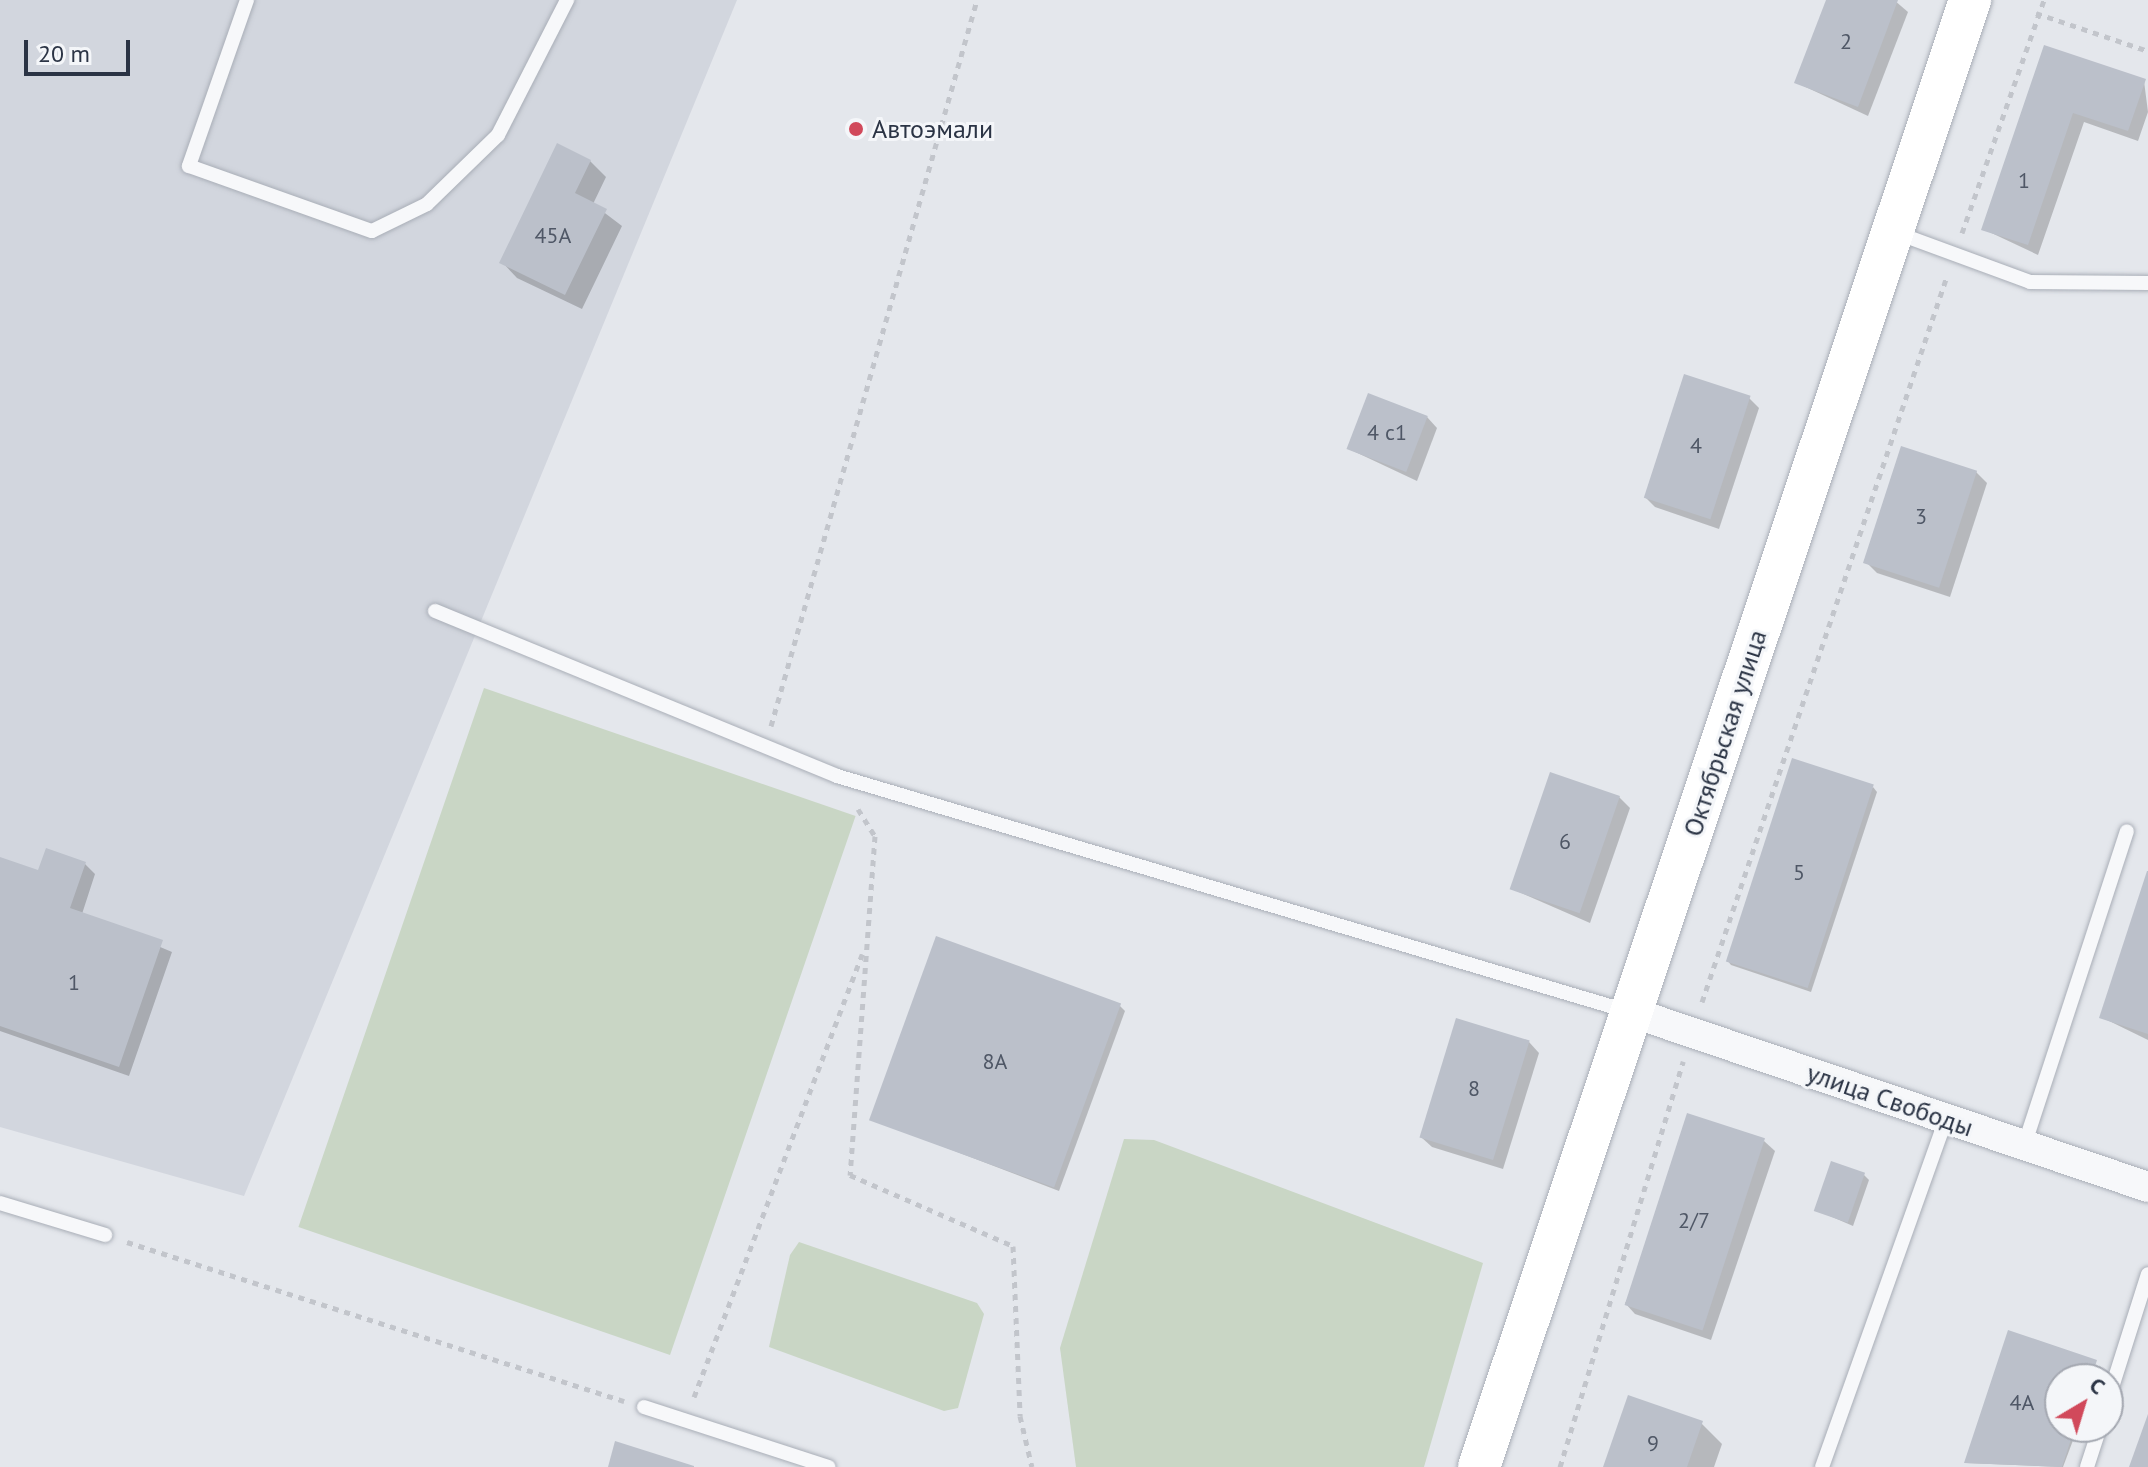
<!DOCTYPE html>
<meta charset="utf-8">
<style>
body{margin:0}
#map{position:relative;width:2148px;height:1467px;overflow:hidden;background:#e4e7ec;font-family:"PT Sans",sans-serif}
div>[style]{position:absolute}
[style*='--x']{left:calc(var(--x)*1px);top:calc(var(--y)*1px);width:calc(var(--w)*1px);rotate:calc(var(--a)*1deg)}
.built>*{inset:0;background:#d2d6de}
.green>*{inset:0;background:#c9d6c5;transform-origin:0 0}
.shadow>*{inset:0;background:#0003}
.building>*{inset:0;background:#bbc0ca;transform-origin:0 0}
.path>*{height:5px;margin-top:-2.5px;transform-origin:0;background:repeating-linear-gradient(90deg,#c2c5cb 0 6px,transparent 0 12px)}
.roads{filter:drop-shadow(0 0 2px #a9aeb7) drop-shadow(0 0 2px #a9aeb7)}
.lane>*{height:14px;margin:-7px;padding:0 7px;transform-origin:7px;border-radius:7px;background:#f7f8fa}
.street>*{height:30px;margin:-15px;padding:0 15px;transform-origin:15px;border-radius:15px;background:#f7f8fa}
.secondary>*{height:42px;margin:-21px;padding:0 21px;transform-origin:21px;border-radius:21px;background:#fff}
.dots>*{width:22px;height:22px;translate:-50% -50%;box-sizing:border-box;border:4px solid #f4f6f9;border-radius:50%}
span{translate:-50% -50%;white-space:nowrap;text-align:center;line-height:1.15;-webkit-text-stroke:6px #f4f6f9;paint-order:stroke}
.number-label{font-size:22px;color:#4f5766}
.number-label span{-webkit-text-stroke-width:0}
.poi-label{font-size:26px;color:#2b3445}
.left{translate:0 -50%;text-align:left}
.street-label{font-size:26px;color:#2b3445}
.north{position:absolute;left:2044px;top:1363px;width:80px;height:80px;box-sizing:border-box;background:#f4f6f9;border:2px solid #a4a8b1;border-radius:50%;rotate:38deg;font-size:22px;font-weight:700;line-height:32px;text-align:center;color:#2b3445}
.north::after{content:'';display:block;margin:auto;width:28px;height:36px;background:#d1495b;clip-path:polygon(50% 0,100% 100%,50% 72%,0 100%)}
.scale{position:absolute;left:24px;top:40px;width:106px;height:36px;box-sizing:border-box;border:4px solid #2b3445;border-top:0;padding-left:10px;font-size:24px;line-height:28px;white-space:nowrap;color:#2b3445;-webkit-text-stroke:6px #f4f6f9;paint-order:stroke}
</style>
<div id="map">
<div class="built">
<div style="clip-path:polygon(0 0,737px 0,244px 1196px,0 1127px)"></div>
</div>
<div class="green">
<div style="left:484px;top:688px;width:393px;height:570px;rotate:19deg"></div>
<div style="clip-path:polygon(1124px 1139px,1154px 1140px,1483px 1263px,1424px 1467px,1076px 1467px,1060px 1348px)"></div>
<div style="clip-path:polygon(799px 1242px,977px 1303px,984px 1314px,958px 1408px,944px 1411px,769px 1347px,790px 1255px)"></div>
</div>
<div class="shadow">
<div style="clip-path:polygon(1828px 0,1894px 0,1908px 12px,1868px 116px,1797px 83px)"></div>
<div style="clip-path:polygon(2045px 47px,2144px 81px,2148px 112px,2138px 141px,2084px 122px,2038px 255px,1983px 229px)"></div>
<div style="clip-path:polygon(590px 161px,606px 177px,593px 204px,622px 226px,582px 309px,517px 278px,502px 262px)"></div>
<div style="clip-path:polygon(1749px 398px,1759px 408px,1719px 529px,1655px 507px,1645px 497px)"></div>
<div style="clip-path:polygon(1427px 417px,1437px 428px,1417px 481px,1349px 449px)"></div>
<div style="clip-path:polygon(1976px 472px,1987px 483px,1950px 597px,1877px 573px,1866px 562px)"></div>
<div style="clip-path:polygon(1873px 787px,1877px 792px,1811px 992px,1731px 965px,1727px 960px)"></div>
<div style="clip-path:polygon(1619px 797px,1630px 808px,1590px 923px,1512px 889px)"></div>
<div style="clip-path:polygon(0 859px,40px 873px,85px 864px,95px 874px,82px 914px,172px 952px,129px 1076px,0 1031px)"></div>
<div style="clip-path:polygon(2148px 875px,2148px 1040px,2101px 1017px)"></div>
<div style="clip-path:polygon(1120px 1006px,1125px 1011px,1059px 1191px,871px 1119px)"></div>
<div style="clip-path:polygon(1529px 1042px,1539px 1053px,1503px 1169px,1432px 1147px,1421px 1137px)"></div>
<div style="clip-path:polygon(1764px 1141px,1775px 1151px,1711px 1340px,1635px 1314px,1625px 1303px)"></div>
<div style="clip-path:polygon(1864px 1175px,1869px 1180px,1853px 1226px,1816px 1210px)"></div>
<div style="clip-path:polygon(2009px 1333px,2101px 1367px,2096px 1379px,2060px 1379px,2060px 1427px,2078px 1427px,2063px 1467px,1966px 1463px)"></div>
<div style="clip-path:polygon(1701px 1423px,1722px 1444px,1714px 1467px,1605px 1467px)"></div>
</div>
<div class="building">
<div style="clip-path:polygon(1826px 0,1898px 0,1858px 107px,1794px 83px)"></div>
<div style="clip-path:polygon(2044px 45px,2146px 79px,2128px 131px,2073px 113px,2028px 245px,1981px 230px)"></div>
<div style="clip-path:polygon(557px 143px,591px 160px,575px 193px,607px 209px,565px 295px,499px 263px)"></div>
<div style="left:1684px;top:374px;width:70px;height:130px;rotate:18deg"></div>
<div style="left:1368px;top:393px;width:64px;height:60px;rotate:21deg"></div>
<div style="left:1901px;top:446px;width:80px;height:123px;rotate:18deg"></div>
<div style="left:1792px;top:758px;width:86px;height:214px;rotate:18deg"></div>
<div style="left:1550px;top:772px;width:74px;height:124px;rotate:19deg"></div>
<div style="clip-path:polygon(46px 848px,86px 862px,70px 908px,163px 940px,119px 1067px,0 1026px,0 857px,38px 870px)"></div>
<div style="clip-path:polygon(2147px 871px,2148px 871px,2148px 1034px,2099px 1018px)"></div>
<div style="left:936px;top:936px;width:197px;height:196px;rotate:20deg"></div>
<div style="left:1456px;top:1018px;width:77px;height:125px;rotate:17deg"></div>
<div style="left:1687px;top:1113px;width:82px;height:202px;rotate:18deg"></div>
<div style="left:1831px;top:1161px;width:36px;height:53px;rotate:19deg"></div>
<div style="clip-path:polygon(2008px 1330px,2097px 1360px,2091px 1379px,2060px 1379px,2060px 1427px,2075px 1427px,2062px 1467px,1964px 1463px)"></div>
<div style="clip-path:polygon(1628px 1395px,1703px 1421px,1687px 1467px,1603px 1467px)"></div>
<div style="clip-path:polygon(2148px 1415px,2148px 1467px,2129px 1467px,2148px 1414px)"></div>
<div style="clip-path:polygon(615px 1441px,694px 1466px,694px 1467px,608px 1467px)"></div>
</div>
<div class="path">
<div style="--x:2036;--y:13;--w:118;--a:18.7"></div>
<div style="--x:1962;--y:233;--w:247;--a:-70.6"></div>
<div style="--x:771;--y:726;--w:755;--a:-74.16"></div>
<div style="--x:858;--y:809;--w:32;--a:58"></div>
<div style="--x:875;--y:836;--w:340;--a:94.2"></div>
<div style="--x:850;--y:1175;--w:178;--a:23.5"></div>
<div style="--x:1013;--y:1246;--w:170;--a:87.6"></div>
<div style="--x:1020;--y:1416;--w:52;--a:76.8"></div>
<div style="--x:1702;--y:1002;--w:766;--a:-71.35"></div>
<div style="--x:127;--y:1242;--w:522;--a:17.74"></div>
<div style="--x:694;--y:1397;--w:474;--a:-69.2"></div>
<div style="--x:1560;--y:1467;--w:424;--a:-73.1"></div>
</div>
<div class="roads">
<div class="lane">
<div style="--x:247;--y:0;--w:176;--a:109.3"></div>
<div style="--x:189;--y:166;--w:194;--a:19.6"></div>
<div style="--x:372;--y:231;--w:61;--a:-26.1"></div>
<div style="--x:427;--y:204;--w:99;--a:-44.2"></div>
<div style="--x:498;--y:135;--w:152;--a:-62.9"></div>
<div style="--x:1897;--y:233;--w:142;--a:20.2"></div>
<div style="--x:2030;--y:282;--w:118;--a:0.5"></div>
<div style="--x:435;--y:611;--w:435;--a:22.3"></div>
<div style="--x:837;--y:776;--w:824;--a:16.57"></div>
<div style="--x:2024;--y:1146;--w:331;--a:-71.9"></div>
<div style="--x:0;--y:1203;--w:110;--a:16.9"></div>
<div style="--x:2108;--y:1400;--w:132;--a:-72.4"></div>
<div style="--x:644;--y:1407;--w:194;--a:18"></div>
<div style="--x:1822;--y:1467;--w:369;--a:-70.4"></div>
<div style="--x:2087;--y:1467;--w:42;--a:-72"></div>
</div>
<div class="street">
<div style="--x:1631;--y:1012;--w:546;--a:18.7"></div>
</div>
<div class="secondary">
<div style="--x:1479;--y:1467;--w:1547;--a:-71.49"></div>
</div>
</div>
<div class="dots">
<div style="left:856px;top:129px;background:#d1495b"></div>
</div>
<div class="number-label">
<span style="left:1846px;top:42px">2</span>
<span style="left:2024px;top:181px">1</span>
<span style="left:553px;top:236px">45А</span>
<span style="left:1387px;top:433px">4 с1</span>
<span style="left:1696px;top:446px">4</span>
<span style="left:1921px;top:517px">3</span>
<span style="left:1565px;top:842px">6</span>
<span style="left:1799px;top:873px">5</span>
<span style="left:74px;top:983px">1</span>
<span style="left:995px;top:1062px">8А</span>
<span style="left:1474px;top:1089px">8</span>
<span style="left:1694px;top:1221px">2/7</span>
<span style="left:2022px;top:1403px">4А</span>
<span style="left:1653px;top:1444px">9</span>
</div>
<div class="poi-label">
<span class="left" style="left:872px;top:129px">Автоэмали</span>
</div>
<div class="street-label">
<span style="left:1725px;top:733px;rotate:-72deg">Октябрьская улица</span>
<span style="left:1890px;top:1100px;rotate:19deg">улица Свободы</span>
</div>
<div class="north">С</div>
<div class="scale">20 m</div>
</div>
